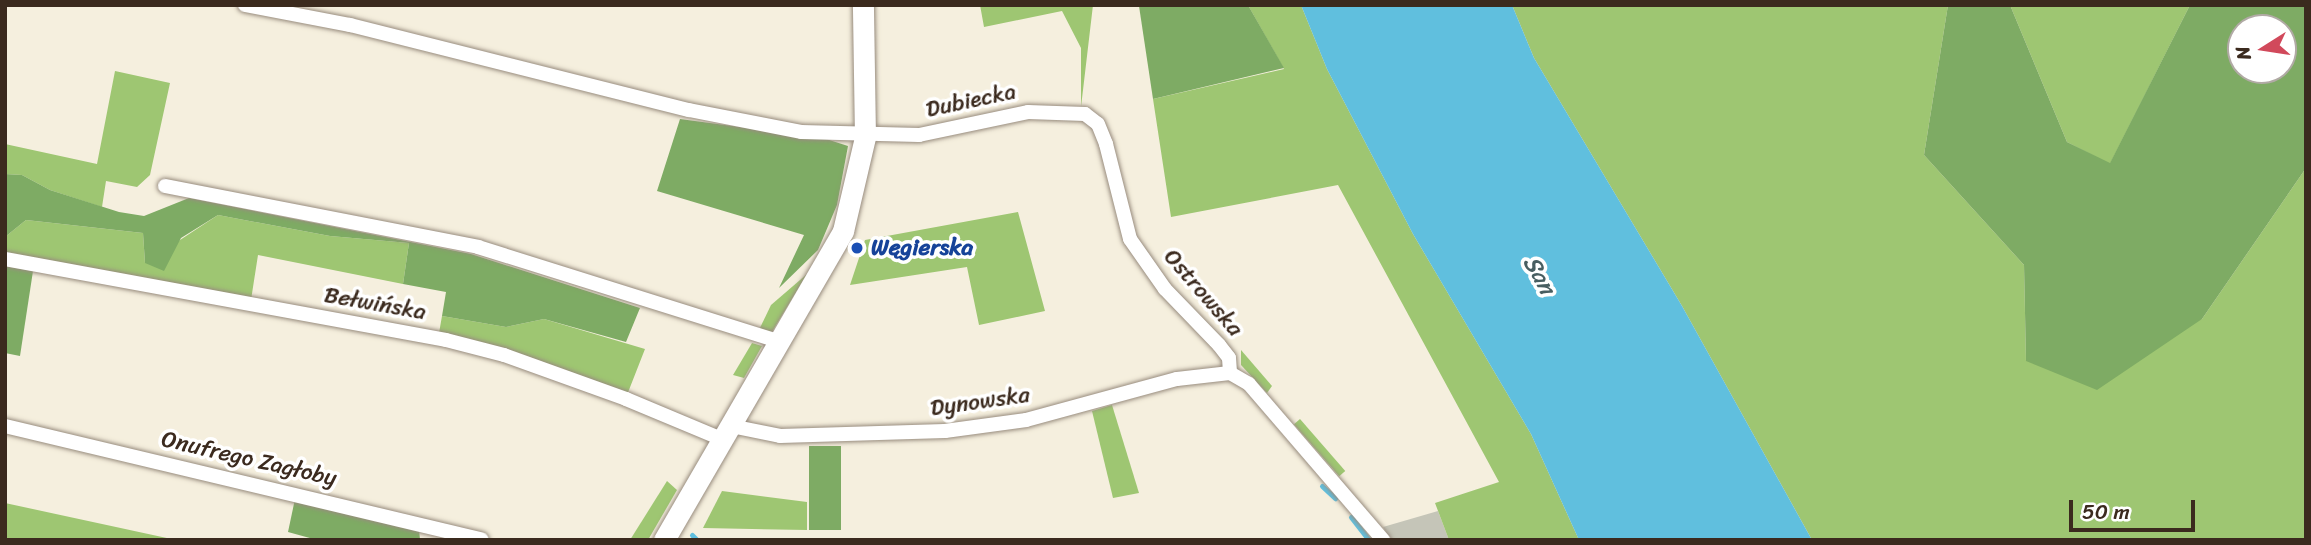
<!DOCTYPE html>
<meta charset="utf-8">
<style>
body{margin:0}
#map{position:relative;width:2311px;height:545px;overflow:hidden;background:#f5efde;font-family:Sriracha,sans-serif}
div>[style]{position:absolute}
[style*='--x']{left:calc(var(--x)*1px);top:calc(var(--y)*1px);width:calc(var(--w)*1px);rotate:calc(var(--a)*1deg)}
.industrial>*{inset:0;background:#c5c5b8}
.green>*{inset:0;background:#9ec672;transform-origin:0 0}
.forest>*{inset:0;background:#7eab64;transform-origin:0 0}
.water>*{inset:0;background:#60bfde}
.stream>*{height:5px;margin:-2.5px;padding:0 2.5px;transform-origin:2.5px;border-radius:2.5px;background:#60bfde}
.roads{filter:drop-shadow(0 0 2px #988c7e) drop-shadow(0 0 2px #988c7e)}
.street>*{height:14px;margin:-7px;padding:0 7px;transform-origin:7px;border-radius:7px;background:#fff}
.secondary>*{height:21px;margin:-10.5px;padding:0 10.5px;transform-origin:10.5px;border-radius:10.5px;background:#fff}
.dots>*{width:19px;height:19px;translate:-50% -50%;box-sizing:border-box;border:4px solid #fff;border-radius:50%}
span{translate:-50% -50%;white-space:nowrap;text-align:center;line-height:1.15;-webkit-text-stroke:7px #fff;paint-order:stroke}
.street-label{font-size:23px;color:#3b2a1e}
.transit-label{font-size:23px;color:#164399;font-weight:700}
.left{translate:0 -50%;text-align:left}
.water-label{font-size:24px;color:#485e61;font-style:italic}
.frame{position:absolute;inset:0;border:7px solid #3b2a1e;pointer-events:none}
.north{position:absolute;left:2227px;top:14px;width:70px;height:70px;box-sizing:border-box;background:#fff;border:2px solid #b1aaa5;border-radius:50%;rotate:258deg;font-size:19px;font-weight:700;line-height:28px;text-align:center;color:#3b2a1e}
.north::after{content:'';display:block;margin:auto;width:24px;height:32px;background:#d1495b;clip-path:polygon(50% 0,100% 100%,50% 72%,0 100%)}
.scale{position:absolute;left:2069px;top:500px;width:126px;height:32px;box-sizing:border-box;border:4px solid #3b2a1e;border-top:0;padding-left:9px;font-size:21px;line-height:24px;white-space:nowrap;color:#3b2a1e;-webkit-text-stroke:5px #fff;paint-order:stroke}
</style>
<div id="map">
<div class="industrial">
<div style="clip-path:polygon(1438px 511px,1449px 540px,1391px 540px,1383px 527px)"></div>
</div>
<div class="green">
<div style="clip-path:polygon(980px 5px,1093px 5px,1081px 107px,1081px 48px,1062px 11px,984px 27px)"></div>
<div style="clip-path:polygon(1248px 5px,1301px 5px,1327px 69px,1413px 234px,1531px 434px,1579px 540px,1449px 540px,1435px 503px,1499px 482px,1338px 185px,1171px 217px,1153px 99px,1284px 69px)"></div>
<div style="clip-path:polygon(1512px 5px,1948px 5px,1924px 155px,2024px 265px,2026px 361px,2202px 319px,2306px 168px,2306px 540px,1812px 540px,1682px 306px,1534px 58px)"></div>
<div style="clip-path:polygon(2010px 5px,2190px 5px,2110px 164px,2067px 142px)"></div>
<div style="clip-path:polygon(115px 71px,170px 83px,150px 175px,137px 187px,106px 181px,102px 207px,50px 190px,22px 175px,5px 174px,5px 144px,97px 164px)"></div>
<div style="clip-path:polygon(1018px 212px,1045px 311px,979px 325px,967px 267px,850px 285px,865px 240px)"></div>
<div style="clip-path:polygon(218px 215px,330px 236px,409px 243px,403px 284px,258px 255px,251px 300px,5px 255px,5px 237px,26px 220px,143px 233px,145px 263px)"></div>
<div style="clip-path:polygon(807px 274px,770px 335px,759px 330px,771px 305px)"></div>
<div style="clip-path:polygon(442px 316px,506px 327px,544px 319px,645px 349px,627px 395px,439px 333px)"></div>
<div style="clip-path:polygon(752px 343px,762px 346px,744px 378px,733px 375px)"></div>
<div style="clip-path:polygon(1241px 350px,1272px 386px,1267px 393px,1241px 365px)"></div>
<div style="clip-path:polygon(1112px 405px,1139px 493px,1113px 498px,1092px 411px)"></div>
<div style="left:1300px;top:419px;width:69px;height:8px;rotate:49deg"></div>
<div style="clip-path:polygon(667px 481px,677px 490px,648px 540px,630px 540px)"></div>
<div style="clip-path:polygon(722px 491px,807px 502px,807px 530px,703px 528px)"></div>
<div style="clip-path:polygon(5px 503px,176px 540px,5px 540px)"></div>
</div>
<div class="forest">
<div style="clip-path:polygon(1248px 5px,1284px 68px,1153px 99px,1139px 6px)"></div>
<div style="clip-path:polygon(evenodd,1948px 5px,2010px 5px,2067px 142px,2110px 163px,2190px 5px,2306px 5px,2306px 168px,2202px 319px,2097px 390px,2026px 361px,2024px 265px,1924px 155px,1948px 5px,2283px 28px,2283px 70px,2241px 70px,2241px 28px,2283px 28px)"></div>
<div style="clip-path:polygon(680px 119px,823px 138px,848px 146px,837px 205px,818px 250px,779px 288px,804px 235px,657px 191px)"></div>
<div style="clip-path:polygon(5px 174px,22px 175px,50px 190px,119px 212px,144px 216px,189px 198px,471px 254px,640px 308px,626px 342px,544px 319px,506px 327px,442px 316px,446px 292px,403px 284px,409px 243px,330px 236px,218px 215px,181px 238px,164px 271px,145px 263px,143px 233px,26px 220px,5px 237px)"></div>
<div style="clip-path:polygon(5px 266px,33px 271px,20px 356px,5px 353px)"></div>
<div style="left:809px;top:446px;width:32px;height:84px"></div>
<div style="clip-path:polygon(295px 499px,419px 529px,420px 540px,317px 540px,288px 532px)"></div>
</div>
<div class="water">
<div style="clip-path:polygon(1301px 5px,1512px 5px,1534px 58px,1682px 306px,1812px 540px,1579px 540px,1531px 434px,1413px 234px,1327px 69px)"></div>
</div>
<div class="stream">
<div style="--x:1322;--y:486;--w:18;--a:43"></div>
<div style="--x:1351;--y:517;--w:29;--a:52"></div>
<div style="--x:692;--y:535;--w:7;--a:45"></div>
</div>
<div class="roads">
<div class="street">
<div style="--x:245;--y:5;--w:107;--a:10.8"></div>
<div style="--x:350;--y:25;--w:349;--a:14.1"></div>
<div style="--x:689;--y:110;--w:114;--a:11.1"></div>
<div style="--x:801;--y:132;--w:118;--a:1.5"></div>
<div style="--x:919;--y:135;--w:111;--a:-11.9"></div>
<div style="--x:1028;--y:112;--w:57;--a:2"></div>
<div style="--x:1085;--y:114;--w:16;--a:38"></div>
<div style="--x:1098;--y:124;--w:22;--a:68"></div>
<div style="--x:1106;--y:144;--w:98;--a:75.8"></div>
<div style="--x:1130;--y:239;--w:61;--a:55"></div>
<div style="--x:1165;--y:289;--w:78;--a:46"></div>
<div style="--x:1219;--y:345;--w:16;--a:52"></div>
<div style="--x:1229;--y:358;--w:15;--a:86"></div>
<div style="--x:165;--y:186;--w:319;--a:11"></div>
<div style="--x:478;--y:247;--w:318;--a:17.4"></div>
<div style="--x:5;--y:259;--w:448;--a:10.4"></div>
<div style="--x:446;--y:340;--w:60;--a:14.5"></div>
<div style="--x:504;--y:355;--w:130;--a:19.8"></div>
<div style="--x:626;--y:399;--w:106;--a:22.7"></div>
<div style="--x:5;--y:426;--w:490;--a:13.4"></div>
<div style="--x:731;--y:426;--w:50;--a:11.5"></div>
<div style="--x:780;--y:436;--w:165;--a:-1.7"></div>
<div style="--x:945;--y:431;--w:82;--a:-7.7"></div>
<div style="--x:1026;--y:420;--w:156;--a:-15.2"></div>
<div style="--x:1177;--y:379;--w:53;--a:-6.5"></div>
<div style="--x:1230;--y:373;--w:22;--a:30"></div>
<div style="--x:1249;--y:384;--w:206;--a:49.3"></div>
</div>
<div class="secondary">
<div style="--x:664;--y:540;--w:357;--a:-59.9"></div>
<div style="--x:843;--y:231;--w:97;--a:-76.8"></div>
<div style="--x:865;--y:137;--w:132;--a:-90.9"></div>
</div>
</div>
<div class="dots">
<div style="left:857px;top:248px;background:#1a4fb4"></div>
</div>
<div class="street-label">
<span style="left:971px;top:101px;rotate:-12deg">Dubiecka</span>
<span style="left:1203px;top:293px;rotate:49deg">Ostrowska</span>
<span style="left:375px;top:304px;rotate:10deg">Bełwińska</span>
<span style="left:980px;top:402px;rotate:-8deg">Dynowska</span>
<span style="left:249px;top:459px;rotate:13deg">Onufrego Zagłoby</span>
</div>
<div class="transit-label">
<span class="left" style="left:871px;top:248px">Węgierska</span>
</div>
<div class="water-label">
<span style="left:1539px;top:275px;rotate:60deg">San</span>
</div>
<div class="frame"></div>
<div class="north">N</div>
<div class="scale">50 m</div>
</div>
